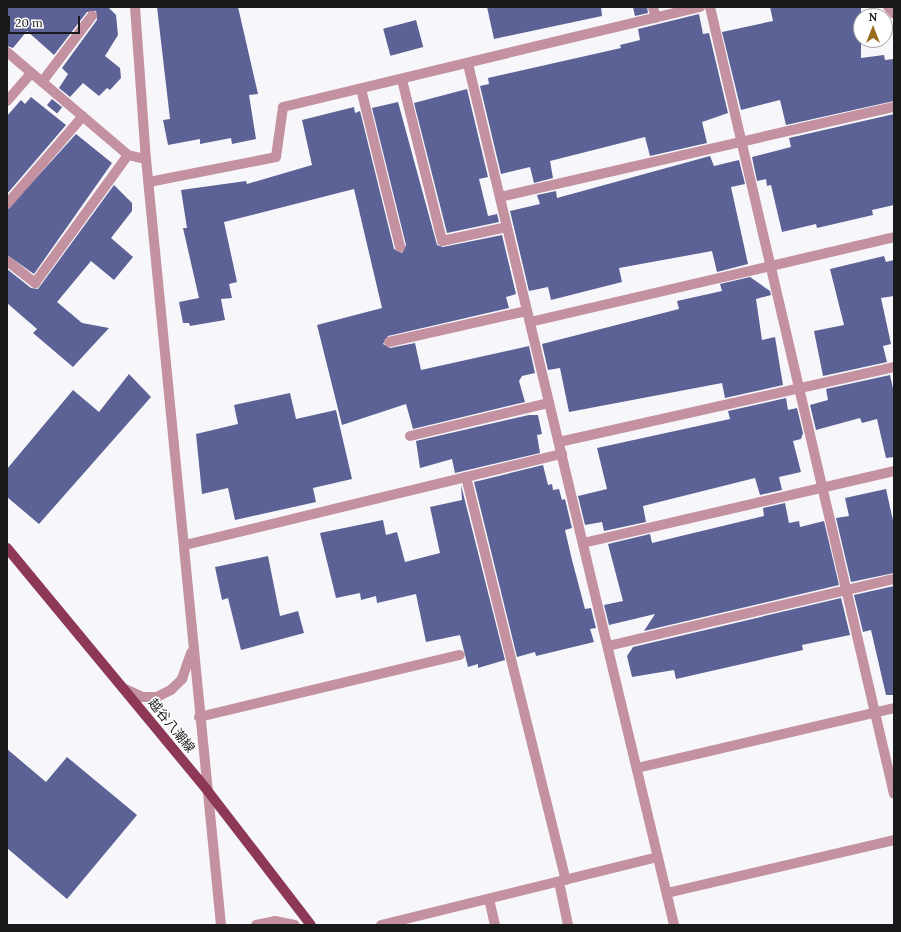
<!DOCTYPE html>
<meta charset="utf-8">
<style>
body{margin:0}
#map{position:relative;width:901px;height:932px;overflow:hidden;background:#f7f7fb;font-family:Lora,"Noto Sans JP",serif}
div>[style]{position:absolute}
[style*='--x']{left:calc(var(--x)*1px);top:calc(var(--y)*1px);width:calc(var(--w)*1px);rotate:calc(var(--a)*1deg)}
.building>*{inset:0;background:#5c6296;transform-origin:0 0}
.minor>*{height:10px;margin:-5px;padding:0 5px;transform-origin:5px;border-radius:5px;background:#c3919f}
.major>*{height:10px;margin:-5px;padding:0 5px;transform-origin:5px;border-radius:5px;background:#8e3858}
span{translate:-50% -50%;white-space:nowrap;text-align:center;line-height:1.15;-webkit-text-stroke:3px #fff;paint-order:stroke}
.street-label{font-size:13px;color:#18191a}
.frame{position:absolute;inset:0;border:8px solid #18191a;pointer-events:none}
.north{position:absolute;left:853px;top:8px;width:40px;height:40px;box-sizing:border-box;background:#fff;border:1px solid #a3a3a3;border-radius:50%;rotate:0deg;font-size:11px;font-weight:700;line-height:16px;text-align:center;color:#18191a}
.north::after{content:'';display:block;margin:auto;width:14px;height:18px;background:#996b1c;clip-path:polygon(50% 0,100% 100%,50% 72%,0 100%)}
.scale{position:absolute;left:8px;top:16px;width:72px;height:18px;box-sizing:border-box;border:2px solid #18191a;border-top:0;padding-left:5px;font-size:12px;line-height:14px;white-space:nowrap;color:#18191a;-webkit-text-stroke:3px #fff;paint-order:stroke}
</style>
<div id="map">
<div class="building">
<div style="clip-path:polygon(7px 7px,108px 7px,116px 15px,118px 35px,105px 56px,120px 68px,121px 78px,110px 90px,107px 88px,99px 96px,83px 83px,70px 97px,59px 88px,68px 74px,62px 68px,97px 20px,96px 11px,87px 12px,54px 55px,27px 31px,13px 48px,7px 46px)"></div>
<div style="clip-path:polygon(157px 7px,238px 7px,258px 94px,249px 95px,256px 139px,232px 144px,231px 138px,200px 144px,200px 139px,168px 145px,163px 120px,170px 119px)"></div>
<div style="clip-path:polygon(487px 7px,601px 7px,602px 16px,494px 39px)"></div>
<div style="clip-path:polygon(633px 7px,647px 7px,648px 13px,635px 16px)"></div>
<div style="clip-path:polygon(770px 7px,861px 7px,861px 58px,884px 55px,885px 60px,894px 59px,894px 101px,786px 125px,780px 100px,741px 110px,722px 32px,773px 21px)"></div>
<div style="clip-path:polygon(699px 14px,703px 34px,709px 33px,728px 113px,702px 122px,707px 143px,650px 156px,645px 137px,550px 161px,553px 178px,534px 183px,530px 167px,501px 174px,480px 86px,489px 84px,488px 78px,621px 48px,620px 45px,640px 40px,638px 29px)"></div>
<div style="left:416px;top:20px;width:28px;height:34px;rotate:75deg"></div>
<div style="clip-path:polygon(467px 89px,488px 177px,479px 179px,488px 216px,497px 214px,499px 222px,447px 233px,414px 103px)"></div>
<div style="clip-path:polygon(31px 97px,66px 125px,7px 194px,7px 116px,21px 100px,25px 104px)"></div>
<div style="left:52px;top:99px;width:13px;height:8px;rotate:39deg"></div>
<div style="clip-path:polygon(398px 102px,437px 245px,443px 247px,502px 235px,516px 294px,506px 297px,509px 308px,388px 336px,383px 344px,390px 348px,415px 343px,421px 370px,529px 346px,535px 373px,522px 376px,519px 381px,525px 402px,413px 429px,406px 404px,342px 425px,317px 325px,382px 308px,354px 189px,224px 222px,237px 282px,229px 284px,232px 298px,221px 299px,225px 320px,190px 326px,189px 323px,183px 323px,179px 302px,199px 298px,183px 228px,187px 228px,181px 190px,246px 181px,247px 184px,312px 165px,302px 120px,354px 107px,355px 113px,360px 111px,394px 249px,402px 253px,406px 245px,372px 108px)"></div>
<div style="clip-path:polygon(894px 114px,894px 205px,872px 210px,873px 215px,817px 228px,816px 224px,782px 232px,771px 185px,767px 186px,766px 179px,757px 181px,752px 157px,791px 147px,789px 138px)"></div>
<div style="clip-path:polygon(76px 134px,112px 163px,34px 274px,7px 255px,7px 210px)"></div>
<div style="clip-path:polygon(710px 156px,714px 166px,739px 160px,745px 184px,731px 187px,748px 264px,717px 272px,712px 251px,619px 268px,622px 282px,551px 300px,548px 287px,529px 291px,510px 211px,540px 204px,537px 195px,556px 191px,557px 198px)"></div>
<div style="clip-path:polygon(114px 185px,132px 203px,132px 211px,111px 238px,133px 257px,114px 280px,91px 261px,57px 302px,82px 323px,109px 328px,73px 367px,33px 333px,37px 329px,7px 303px,7px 269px,31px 288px,38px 289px)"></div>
<div style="clip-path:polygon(884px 256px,886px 262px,894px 260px,894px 296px,881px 298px,891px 344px,883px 346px,887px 362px,823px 376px,814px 331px,844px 325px,830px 269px)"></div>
<div style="clip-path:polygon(750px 277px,770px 291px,771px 295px,756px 299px,762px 340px,775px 337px,783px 385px,725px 398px,722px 383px,569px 412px,560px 368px,548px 370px,542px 344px,679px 309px,677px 301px,722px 291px,720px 284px)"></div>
<div style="clip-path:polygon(129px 374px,151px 397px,39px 524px,7px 497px,7px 469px,73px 390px,99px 412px)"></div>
<div style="clip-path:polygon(890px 375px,894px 393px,894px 457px,886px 458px,877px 419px,862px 423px,860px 418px,816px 430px,810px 405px,828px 400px,826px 389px)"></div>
<div style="clip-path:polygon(290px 393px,296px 419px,336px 410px,352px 479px,313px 488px,316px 502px,235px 520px,228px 488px,202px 494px,196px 434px,238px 424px,234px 405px)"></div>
<div style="clip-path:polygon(786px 398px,788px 410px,797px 408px,803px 433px,801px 439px,793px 441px,801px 472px,779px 477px,782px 490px,760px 495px,755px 478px,643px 506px,646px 522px,604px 531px,602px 522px,585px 525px,578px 496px,607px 489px,597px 448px,730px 419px,728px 411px)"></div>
<div style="clip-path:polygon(529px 415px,538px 415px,542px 434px,537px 435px,540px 453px,455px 473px,452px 459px,420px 468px,416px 441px)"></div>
<div style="clip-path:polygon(543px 465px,548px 485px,552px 484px,553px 490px,559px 489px,562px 500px,565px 499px,572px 528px,565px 530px,572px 560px,585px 609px,591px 608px,596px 628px,590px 629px,594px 642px,536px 656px,535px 652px,517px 657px,474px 482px)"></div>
<div style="clip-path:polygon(461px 485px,505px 660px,478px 668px,478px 664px,468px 667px,460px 635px,426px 642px,416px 594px,377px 603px,376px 596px,361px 600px,360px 593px,336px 598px,320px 533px,383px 520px,386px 535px,397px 532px,405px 562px,440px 553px,430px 507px,462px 500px)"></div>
<div style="clip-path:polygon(886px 489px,894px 525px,894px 573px,851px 582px,836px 518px,849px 516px,845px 498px)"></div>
<div style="clip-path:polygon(785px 503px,789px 523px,799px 521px,800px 527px,824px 521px,839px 585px,644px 631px,655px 614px,609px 625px,604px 605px,623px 601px,608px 544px,650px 534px,652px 543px,764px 516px,763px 508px)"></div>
<div style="clip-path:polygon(268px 556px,280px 616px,298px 611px,304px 633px,241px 650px,228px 598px,222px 600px,215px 567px)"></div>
<div style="clip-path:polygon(894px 586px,894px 695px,886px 695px,871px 630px,863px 632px,854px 595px)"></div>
<div style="clip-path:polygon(841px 598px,850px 635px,802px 645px,803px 650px,676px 679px,674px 670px,632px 677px,627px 656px,633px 647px)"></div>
<div style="clip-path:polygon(7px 749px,46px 782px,67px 757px,137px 815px,67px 899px,7px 848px)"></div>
</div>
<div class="minor">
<div style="--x:135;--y:7;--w:152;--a:85.9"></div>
<div style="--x:146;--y:159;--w:770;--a:84.41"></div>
<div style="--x:653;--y:7;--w:11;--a:75"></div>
<div style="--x:710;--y:7;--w:808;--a:76.84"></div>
<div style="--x:888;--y:7;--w:9;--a:49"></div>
<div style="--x:7;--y:52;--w:159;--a:40.4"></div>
<div style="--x:128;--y:155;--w:18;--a:13"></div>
<div style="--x:468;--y:64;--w:885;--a:76.54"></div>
<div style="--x:402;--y:80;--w:166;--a:76"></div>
<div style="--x:442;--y:241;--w:66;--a:-12.2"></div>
<div style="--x:42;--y:82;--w:83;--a:-52.9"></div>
<div style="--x:361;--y:89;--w:163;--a:76.1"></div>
<div style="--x:7;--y:101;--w:37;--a:-49"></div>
<div style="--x:149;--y:182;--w:129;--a:-11.1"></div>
<div style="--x:276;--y:157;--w:50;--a:-82"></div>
<div style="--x:283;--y:107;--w:429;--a:-13.5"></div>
<div style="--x:500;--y:197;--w:404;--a:-12.9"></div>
<div style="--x:7;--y:204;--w:116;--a:-49.2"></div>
<div style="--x:7;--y:261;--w:36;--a:38"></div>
<div style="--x:35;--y:283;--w:158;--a:-54"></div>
<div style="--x:530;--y:322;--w:374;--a:-13.1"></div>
<div style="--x:389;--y:342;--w:141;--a:-12.7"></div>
<div style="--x:410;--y:436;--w:143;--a:-13.4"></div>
<div style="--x:559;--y:442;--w:343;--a:-12.6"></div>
<div style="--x:466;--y:477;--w:415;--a:76.1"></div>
<div style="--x:583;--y:543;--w:319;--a:-13"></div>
<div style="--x:185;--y:545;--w:388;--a:-13.6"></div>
<div style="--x:608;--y:646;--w:294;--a:-13.2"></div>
<div style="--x:123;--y:688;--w:21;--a:25"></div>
<div style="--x:142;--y:697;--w:15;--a:0"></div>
<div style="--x:157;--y:697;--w:16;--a:-27"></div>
<div style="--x:171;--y:690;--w:16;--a:-45"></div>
<div style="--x:182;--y:679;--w:28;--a:-71"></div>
<div style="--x:199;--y:717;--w:268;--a:-13.4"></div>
<div style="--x:637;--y:768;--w:264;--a:-13.1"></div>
<div style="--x:559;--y:882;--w:44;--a:78.2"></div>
<div style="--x:667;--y:893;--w:233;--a:-13.1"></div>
<div style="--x:489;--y:899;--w:27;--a:77"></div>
<div style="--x:256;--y:925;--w:19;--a:-12"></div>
<div style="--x:275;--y:921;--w:20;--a:11"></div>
<div style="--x:381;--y:925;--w:285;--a:-13.8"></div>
</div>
<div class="major">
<div style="--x:7;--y:548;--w:314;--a:50.4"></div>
<div style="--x:207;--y:790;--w:170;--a:52.4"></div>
</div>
<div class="street-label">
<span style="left:171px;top:726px;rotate:51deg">越谷八潮線</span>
</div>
<div class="frame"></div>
<div class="north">N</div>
<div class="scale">20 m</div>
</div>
